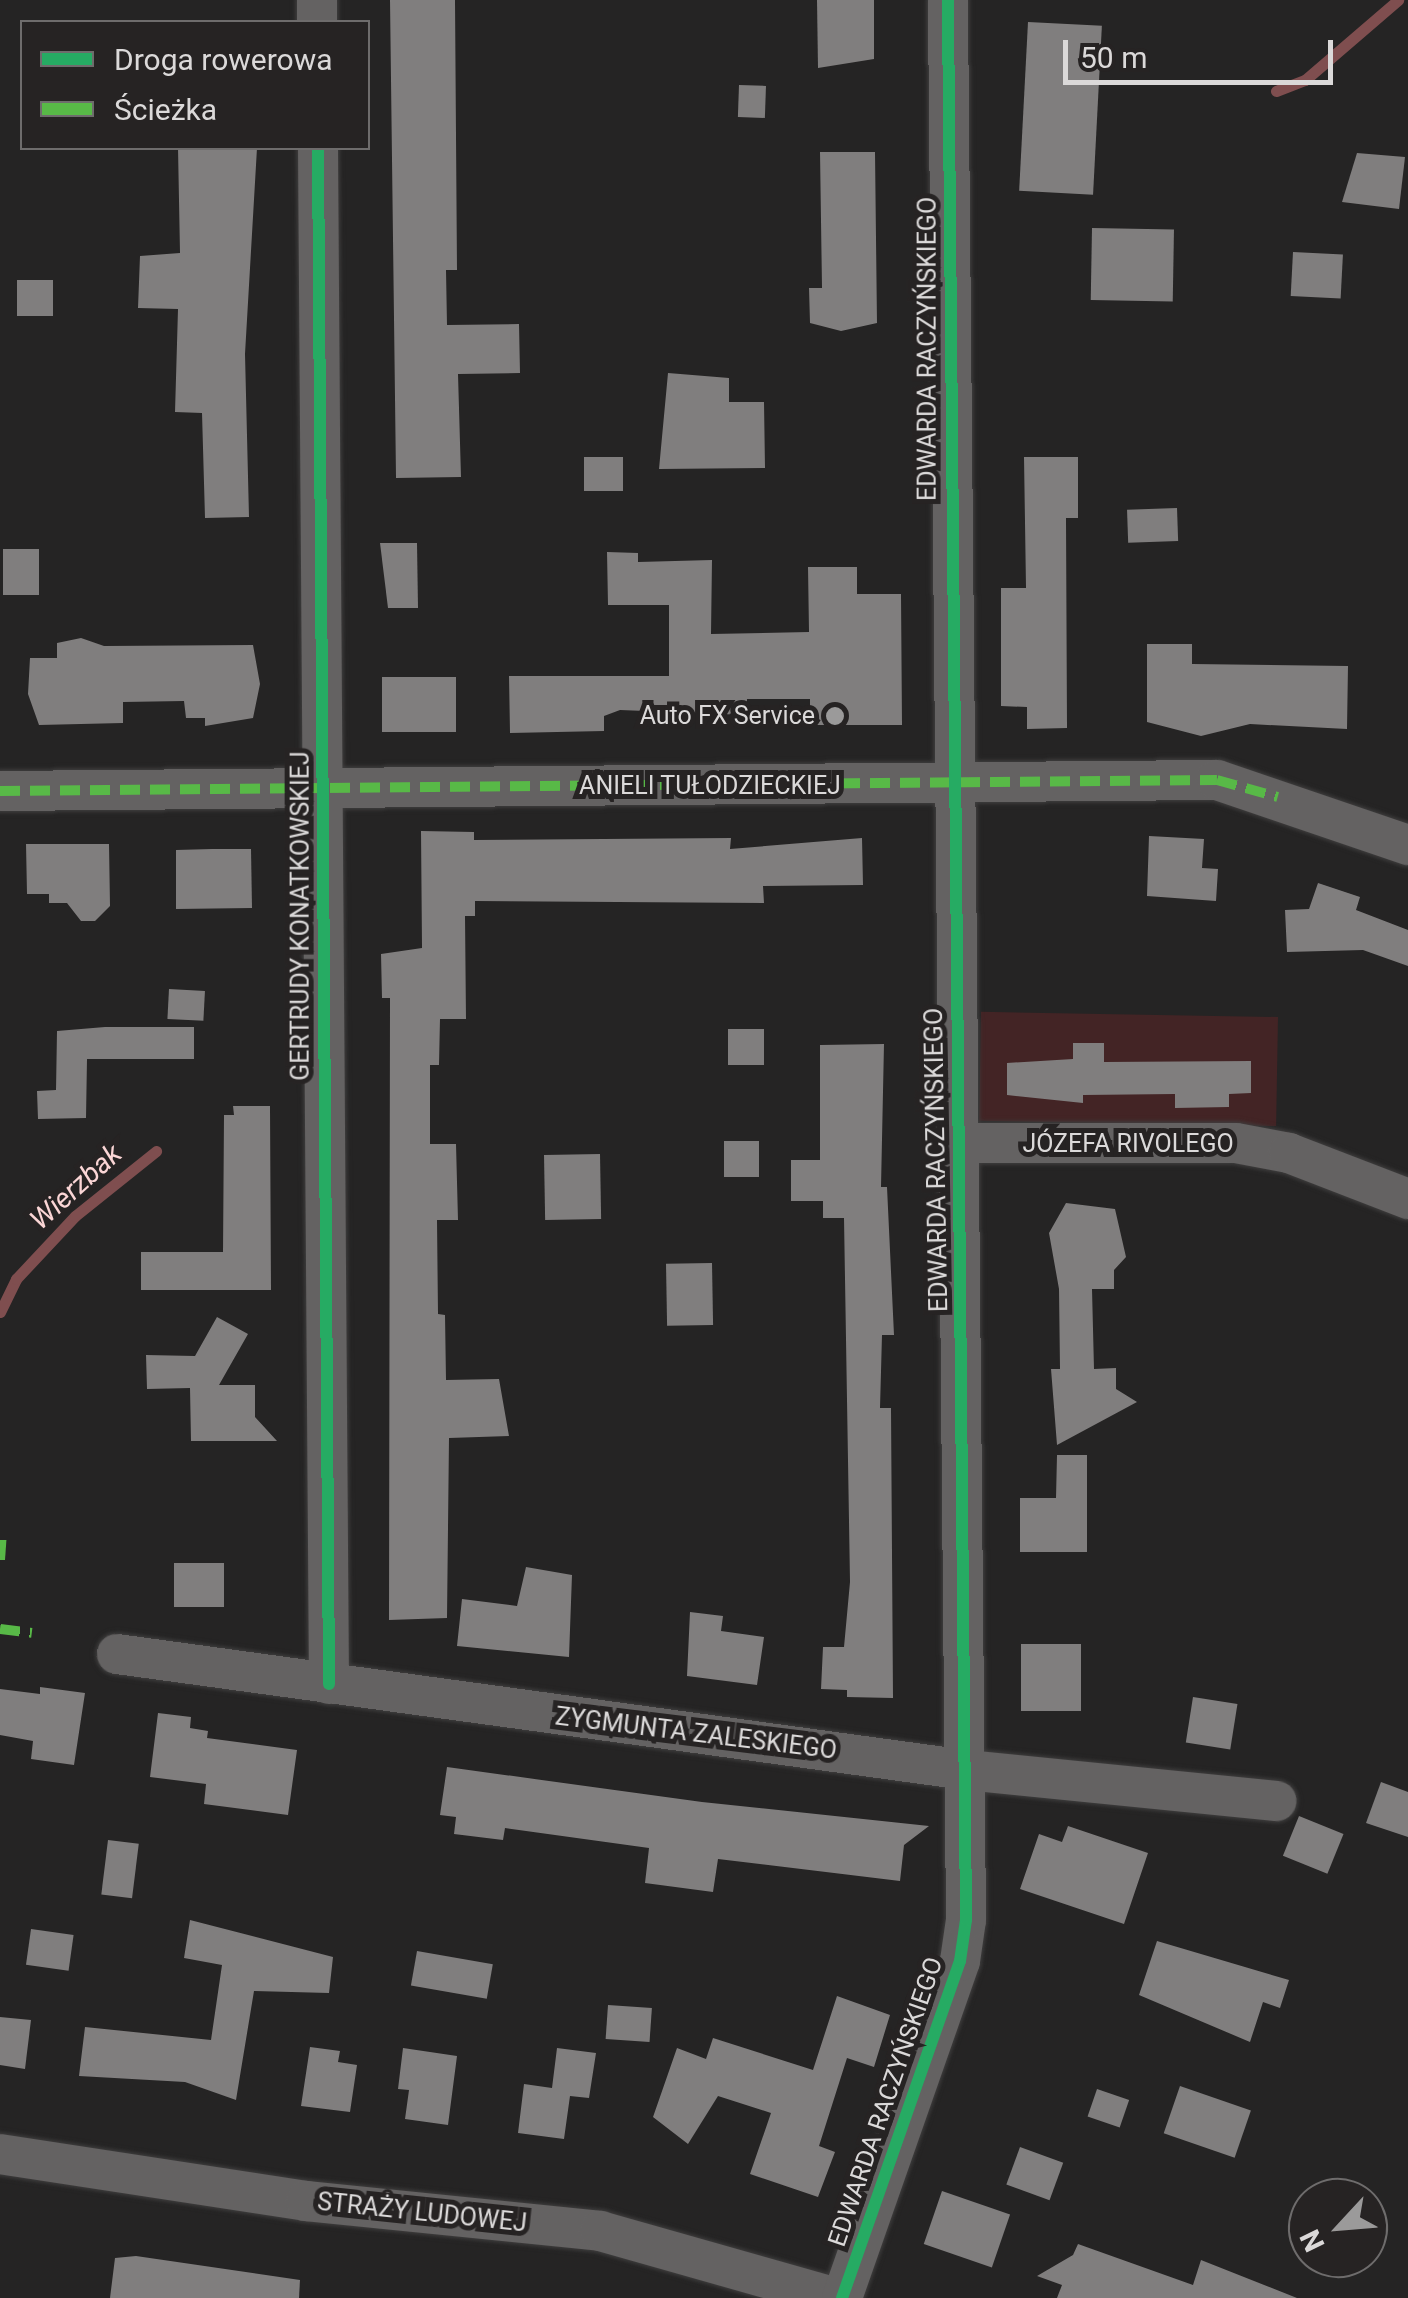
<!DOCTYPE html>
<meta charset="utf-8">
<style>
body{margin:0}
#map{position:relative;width:1408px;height:2298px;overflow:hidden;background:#252424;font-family:Roboto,sans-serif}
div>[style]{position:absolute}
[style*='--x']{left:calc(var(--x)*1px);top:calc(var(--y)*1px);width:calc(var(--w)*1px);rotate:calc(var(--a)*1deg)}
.green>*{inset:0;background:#432425;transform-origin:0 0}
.stream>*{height:11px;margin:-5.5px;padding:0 5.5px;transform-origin:5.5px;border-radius:5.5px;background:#7f4e4f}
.building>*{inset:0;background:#807e7e;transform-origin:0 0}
.roads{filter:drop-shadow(0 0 2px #3f3e3e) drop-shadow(0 0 2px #3f3e3e)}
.street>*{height:40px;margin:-20px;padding:0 20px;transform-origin:20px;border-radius:20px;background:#646262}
.quiet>*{height:10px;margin-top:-5px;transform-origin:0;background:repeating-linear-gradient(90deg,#58b947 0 20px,transparent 0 30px)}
.cycleway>*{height:12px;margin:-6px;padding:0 6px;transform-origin:6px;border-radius:6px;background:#26ab63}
.dots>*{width:28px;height:28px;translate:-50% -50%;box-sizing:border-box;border:5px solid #262323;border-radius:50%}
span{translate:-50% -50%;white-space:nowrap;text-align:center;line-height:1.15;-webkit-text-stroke:10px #262323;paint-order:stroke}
.street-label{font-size:25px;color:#dbd9d9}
.poi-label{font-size:25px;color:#dbd9d9}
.right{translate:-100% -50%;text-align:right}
.water-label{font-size:28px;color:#fbd6d6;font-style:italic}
.legend{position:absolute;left:20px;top:20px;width:350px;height:130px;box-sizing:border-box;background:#262323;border:2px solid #6e6c6c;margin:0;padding:12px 18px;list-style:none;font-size:30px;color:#dbd9d9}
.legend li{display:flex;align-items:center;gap:20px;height:50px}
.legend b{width:50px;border:2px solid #6e6c6c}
.north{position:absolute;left:1288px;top:2178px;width:100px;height:100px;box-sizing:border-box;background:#262323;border:2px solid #6e6c6c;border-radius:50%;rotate:244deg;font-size:28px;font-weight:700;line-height:40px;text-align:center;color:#dbd9d9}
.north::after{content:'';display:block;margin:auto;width:35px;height:45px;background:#9b9a9a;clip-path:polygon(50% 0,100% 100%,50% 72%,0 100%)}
.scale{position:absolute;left:1063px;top:40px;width:270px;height:45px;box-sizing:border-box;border:5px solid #dbd9d9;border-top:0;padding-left:12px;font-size:30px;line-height:35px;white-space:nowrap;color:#dbd9d9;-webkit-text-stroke:8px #262323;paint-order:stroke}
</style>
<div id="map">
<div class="green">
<div style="left:1278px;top:1017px;width:109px;height:297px;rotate:91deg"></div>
</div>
<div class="stream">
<div style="--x:1276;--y:91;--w:31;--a:-21"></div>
<div style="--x:1305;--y:80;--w:123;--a:-40.7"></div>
<div style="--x:0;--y:1312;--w:37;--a:-64"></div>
<div style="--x:16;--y:1279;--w:86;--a:-46.9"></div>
<div style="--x:75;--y:1216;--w:104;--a:-38.7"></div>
</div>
<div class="building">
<div style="clip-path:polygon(390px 0,455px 0,457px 270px,446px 270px,447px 325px,519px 324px,520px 373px,458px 374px,461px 477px,396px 478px)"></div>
<div style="clip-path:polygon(817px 0,874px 0,874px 59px,818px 68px)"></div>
<div style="left:1028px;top:22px;width:74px;height:169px;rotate:3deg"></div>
<div style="left:739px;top:85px;width:27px;height:32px;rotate:2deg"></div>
<div style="clip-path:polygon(178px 148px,257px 148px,245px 354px,249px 517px,205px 518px,202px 413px,175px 412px,178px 309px,138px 308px,140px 256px,180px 253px)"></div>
<div style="clip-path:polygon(820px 152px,875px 152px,877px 323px,841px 331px,810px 323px,809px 288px,822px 288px)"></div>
<div style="clip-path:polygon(1357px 153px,1405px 157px,1399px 209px,1342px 202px)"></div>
<div style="left:1092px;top:228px;width:82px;height:72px;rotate:1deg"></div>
<div style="left:1293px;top:252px;width:50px;height:44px;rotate:3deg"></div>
<div style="left:53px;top:280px;width:36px;height:36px;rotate:90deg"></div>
<div style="clip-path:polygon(668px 373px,729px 378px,729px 402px,764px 402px,765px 468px,659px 469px)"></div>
<div style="left:584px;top:457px;width:39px;height:34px"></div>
<div style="clip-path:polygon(1024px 457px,1078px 457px,1078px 518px,1066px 518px,1067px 728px,1027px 729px,1027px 707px,1001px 706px,1001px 588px,1026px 588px)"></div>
<div style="left:1177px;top:508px;width:33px;height:50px;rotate:88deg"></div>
<div style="clip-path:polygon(380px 543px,417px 543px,418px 608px,388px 608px)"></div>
<div style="left:3px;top:549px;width:36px;height:46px"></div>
<div style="clip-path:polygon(607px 552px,638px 553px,638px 562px,712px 560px,711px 634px,809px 632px,808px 567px,857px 567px,857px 594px,901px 594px,902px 725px,810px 725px,810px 699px,747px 699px,746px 715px,620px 710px,604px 716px,604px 731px,510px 733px,509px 676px,669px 676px,669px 605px,608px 605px)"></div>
<div style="clip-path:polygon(81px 638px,104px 646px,253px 645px,260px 684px,253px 718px,205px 726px,205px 718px,186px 718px,184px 701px,123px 702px,123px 723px,39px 725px,28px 694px,30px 658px,57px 658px,57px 643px)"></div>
<div style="clip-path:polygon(1147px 644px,1192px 644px,1192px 664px,1348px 666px,1347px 729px,1250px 724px,1201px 736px,1147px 722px)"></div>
<div style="left:456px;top:677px;width:55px;height:74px;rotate:90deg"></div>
<div style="clip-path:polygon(421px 831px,474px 832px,474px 840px,731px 838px,730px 849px,862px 838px,863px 885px,763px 886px,764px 903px,475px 901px,475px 916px,465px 916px,466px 1019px,440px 1019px,439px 1065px,430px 1065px,430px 1144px,456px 1144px,458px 1220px,437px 1220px,438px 1314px,445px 1315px,446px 1380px,499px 1379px,509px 1436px,449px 1438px,447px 1618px,389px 1620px,390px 998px,382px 998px,381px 954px,422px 948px)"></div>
<div style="clip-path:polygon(1149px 836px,1204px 839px,1202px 868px,1218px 869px,1216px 901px,1147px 896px)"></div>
<div style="clip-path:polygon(26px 844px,109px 844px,110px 906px,95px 921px,81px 921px,67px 903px,49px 903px,49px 894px,27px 894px)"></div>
<div style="clip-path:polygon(212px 849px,251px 849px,252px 908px,176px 909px,176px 850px)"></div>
<div style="clip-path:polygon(1318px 883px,1360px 897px,1356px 910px,1408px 930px,1408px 966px,1363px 950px,1287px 952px,1285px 910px,1309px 909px)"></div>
<div style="left:169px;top:989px;width:36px;height:30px;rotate:3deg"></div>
<div style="clip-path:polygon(105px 1027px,194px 1027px,194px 1059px,87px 1059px,86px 1118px,38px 1119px,37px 1091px,56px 1090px,57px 1031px)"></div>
<div style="left:728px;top:1029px;width:36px;height:36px"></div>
<div style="clip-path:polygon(1073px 1043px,1104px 1043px,1104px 1062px,1251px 1061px,1251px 1093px,1229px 1094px,1229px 1107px,1175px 1108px,1175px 1094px,1083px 1095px,1083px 1103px,1007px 1095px,1007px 1063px,1073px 1059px)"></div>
<div style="clip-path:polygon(884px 1044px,881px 1187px,887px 1187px,894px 1335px,882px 1335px,880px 1408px,891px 1408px,893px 1698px,847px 1697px,847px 1690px,821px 1689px,823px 1647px,844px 1647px,850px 1582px,844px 1218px,823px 1218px,823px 1201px,791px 1201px,791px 1160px,820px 1160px,820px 1045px)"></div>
<div style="clip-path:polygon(233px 1106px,270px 1106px,271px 1290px,141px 1290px,141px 1252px,223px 1252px,224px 1115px,234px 1115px)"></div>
<div style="left:759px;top:1141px;width:36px;height:35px;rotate:90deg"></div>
<div style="left:600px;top:1154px;width:65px;height:56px;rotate:89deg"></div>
<div style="clip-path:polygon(1066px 1203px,1115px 1209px,1126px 1257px,1114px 1270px,1114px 1289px,1092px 1289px,1094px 1369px,1116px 1368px,1116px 1389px,1137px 1402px,1057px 1445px,1051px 1369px,1060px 1369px,1059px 1289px,1049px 1233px)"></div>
<div style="left:712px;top:1263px;width:62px;height:46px;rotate:89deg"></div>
<div style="clip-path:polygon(217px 1317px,248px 1334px,219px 1385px,255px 1385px,255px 1417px,277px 1441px,191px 1441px,190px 1388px,147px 1389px,146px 1355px,195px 1356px)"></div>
<div style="clip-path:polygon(1057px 1455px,1087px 1455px,1087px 1552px,1020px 1552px,1020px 1498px,1056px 1498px)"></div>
<div style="left:174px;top:1563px;width:50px;height:44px"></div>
<div style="clip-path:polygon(526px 1567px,572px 1575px,569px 1657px,457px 1646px,462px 1599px,517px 1606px)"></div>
<div style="clip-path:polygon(690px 1612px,723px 1616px,721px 1631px,764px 1637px,757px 1685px,687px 1676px)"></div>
<div style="left:1081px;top:1644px;width:67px;height:60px;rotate:90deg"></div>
<div style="clip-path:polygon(40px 1687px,85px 1693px,74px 1765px,31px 1759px,33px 1741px,0 1735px,0 1689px,40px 1694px)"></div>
<div style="left:1193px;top:1697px;width:45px;height:46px;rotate:9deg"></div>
<div style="clip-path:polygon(158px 1713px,191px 1717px,190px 1728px,208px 1731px,207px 1738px,297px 1750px,288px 1815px,204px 1804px,206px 1784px,150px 1777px)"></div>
<div style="clip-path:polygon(447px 1767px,702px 1802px,929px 1826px,904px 1845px,900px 1881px,718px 1859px,713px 1892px,645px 1883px,649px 1848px,505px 1828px,503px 1840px,454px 1834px,456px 1817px,440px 1815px)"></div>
<div style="clip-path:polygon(1381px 1782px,1408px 1792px,1408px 1837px,1366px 1823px)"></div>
<div style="left:1299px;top:1816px;width:48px;height:43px;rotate:22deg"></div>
<div style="clip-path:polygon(1068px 1826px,1148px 1853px,1124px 1924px,1020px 1889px,1039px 1834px,1062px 1842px)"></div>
<div style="left:108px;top:1840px;width:31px;height:55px;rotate:7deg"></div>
<div style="clip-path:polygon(190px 1920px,333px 1957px,329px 1993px,254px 1991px,236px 2100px,185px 2082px,79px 2076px,85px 2027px,211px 2040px,222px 1965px,184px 1958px)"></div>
<div style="left:31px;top:1929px;width:43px;height:36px;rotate:8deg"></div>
<div style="clip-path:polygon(1157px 1941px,1289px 1980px,1280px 2008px,1263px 2002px,1250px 2042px,1139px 1995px)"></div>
<div style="left:417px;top:1951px;width:77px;height:35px;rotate:10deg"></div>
<div style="clip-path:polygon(837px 1996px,890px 2015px,874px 2067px,847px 2058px,819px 2146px,835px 2152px,818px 2197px,750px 2174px,771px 2113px,718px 2096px,688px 2144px,653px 2117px,677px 2048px,706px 2059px,713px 2038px,813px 2070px)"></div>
<div style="left:608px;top:2005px;width:44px;height:34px;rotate:4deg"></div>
<div style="clip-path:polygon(0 2017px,31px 2020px,25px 2069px,0 2065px)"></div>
<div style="clip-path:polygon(310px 2047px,340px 2051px,338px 2062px,357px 2065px,350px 2112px,301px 2106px)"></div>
<div style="clip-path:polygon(403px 2048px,457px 2056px,448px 2125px,405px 2119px,409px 2090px,398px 2089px)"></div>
<div style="clip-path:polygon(557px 2048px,596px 2053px,589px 2098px,570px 2096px,564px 2139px,518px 2133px,524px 2084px,552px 2088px)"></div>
<div style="left:1180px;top:2086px;width:75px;height:50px;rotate:19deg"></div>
<div style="left:1097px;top:2089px;width:34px;height:29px;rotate:19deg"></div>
<div style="left:1020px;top:2147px;width:46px;height:40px;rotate:20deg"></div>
<div style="left:942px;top:2191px;width:72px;height:56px;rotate:19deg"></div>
<div style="clip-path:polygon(1078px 2244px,1193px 2285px,1201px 2260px,1297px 2298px,1057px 2298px,1062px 2285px,1037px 2276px,1073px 2255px)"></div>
<div style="clip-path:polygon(136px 2256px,300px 2280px,299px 2298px,110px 2298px,115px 2258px)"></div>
</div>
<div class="roads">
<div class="street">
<div style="--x:317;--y:0;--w:22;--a:90"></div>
<div style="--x:318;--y:148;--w:1536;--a:89.59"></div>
<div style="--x:0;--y:791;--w:1217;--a:-0.52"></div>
<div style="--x:1217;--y:780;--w:202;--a:18.8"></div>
<div style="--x:959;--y:1143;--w:277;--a:0"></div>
<div style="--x:1236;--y:1143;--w:54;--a:10.7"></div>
<div style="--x:1289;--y:1153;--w:128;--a:21.1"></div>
<div style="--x:117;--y:1654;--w:857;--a:7.78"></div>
<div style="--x:966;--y:1770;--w:312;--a:5.7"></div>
<div style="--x:0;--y:2154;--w:310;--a:8.7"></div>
<div style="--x:306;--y:2201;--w:296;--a:5.8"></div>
<div style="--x:600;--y:2231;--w:246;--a:15.8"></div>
<div style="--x:842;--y:2298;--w:357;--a:-70.7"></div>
<div style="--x:960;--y:1961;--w:41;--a:-81.7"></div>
<div style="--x:966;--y:1920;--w:1920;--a:-90.54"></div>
</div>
</div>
<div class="quiet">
<div style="--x:0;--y:791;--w:1217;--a:-0.52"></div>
<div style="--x:1217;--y:780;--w:63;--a:15.6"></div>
<div style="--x:0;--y:1560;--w:29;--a:-86"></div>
<div style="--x:0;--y:1629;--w:32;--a:7"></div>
</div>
<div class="cycleway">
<div style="--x:318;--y:148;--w:1536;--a:89.59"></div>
<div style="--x:842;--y:2298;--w:357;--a:-70.7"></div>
<div style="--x:960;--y:1961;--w:41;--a:-81.7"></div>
<div style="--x:966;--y:1920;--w:1920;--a:-90.54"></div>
</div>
<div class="dots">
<div style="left:835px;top:716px;background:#9b9a9a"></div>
</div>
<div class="street-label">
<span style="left:928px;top:349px;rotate:-90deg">EDWARDA RACZYŃSKIEGO</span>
<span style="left:710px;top:786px">ANIELI TUŁODZIECKIEJ</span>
<span style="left:301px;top:916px;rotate:-90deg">GERTRUDY KONATKOWSKIEJ</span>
<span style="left:1128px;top:1144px">JÓZEFA RIVOLEGO</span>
<span style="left:937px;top:1160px;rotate:-91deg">EDWARDA RACZYŃSKIEGO</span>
<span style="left:696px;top:1734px;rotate:7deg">ZYGMUNTA ZALESKIEGO</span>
<span style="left:886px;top:2102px;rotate:-71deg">EDWARDA RACZYŃSKIEGO</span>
<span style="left:422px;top:2213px;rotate:6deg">STRAŻY LUDOWEJ</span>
</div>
<div class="poi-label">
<span class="right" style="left:815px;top:716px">Auto FX Service</span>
</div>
<div class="water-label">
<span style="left:76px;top:1187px;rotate:-42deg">Wierzbak</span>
</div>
<ul class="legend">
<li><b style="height:12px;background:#26ab63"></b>Droga rowerowa</li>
<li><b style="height:12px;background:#58b947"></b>Ścieżka</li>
</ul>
<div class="north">N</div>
<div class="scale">50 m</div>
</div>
